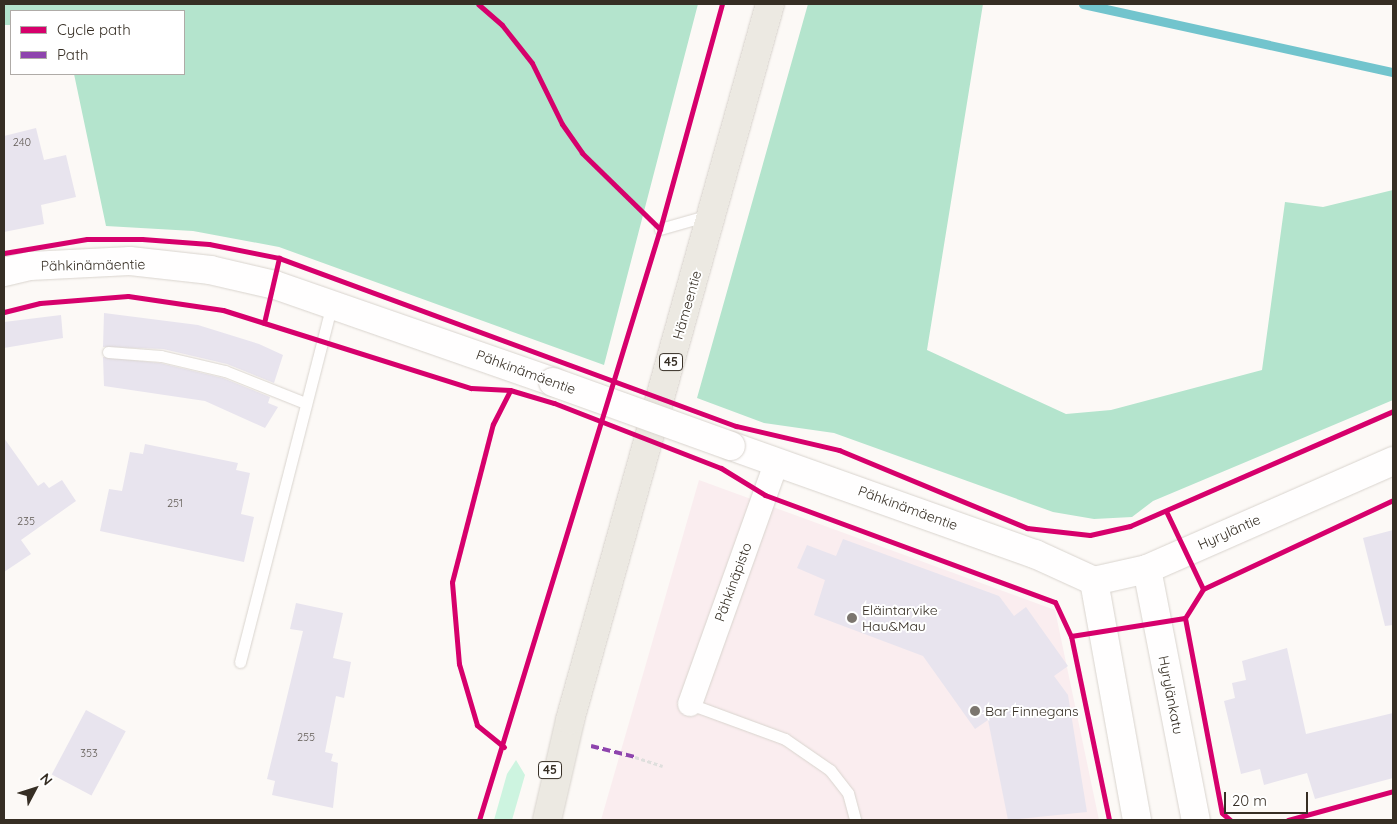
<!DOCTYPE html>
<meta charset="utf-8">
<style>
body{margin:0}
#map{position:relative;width:1397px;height:824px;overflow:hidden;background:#fcf9f6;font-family:Quicksand,sans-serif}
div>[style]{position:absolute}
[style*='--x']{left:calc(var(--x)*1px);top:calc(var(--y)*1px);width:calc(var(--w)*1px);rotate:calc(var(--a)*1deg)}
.commercial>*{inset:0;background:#faedef}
.green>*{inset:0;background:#cdf4e0}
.forest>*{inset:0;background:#b4e4cd}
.stream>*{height:9px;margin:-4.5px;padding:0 4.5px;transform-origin:4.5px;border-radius:4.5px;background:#72c4cd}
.building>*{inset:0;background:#e8e4ee;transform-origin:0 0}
.path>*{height:3px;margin-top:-1.5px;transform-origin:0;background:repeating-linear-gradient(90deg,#dfdfdd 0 4px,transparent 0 6.5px)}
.roads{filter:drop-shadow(0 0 1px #d9d4ce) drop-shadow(0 0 1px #d9d4ce)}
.service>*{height:11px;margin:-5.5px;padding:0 5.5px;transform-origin:5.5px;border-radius:5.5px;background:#fffefe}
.minor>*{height:24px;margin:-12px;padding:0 12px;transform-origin:12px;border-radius:12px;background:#fffefe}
.tertiary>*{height:28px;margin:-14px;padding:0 14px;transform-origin:14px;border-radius:14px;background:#fffefe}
.primary>*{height:28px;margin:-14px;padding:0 14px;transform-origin:14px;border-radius:14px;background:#ece9e2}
.bridges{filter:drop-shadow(0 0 1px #d9d4ce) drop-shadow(0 0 1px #d9d4ce)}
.tertiary-bridge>*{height:28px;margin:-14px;padding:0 14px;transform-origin:14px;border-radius:14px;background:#fffefe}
.quiet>*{height:4px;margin-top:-2px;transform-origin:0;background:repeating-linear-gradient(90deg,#8e44ad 0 8px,transparent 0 12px)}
.cycleway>*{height:5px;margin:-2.5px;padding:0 2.5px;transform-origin:2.5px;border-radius:2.5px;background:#d6006c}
.dots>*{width:14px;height:14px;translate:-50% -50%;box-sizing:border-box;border:2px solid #fff;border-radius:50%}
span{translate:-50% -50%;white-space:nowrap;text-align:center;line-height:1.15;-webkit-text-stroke:4px #fff;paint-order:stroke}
.number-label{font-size:11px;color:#625c56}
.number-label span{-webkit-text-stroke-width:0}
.shield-label span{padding:1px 4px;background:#fff;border:1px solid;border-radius:4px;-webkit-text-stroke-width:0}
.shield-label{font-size:12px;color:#362e24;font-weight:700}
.street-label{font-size:14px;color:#362e24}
.poi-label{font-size:14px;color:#362e24}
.left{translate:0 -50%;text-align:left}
.frame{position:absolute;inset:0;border:5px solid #362e24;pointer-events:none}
.legend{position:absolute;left:10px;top:10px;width:175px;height:65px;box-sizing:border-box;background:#fff;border:1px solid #afaba7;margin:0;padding:6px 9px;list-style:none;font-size:15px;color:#362e24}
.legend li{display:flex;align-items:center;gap:10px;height:25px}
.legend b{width:25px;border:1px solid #afaba7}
.north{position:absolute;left:10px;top:764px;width:50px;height:50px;-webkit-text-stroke:4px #fff;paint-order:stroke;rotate:50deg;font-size:14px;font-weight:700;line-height:20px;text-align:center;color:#362e24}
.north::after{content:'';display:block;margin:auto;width:18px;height:22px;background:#362e24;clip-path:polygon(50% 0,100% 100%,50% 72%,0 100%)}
.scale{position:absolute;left:1224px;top:792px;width:84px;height:22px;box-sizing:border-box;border:2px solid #362e24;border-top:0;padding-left:6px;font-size:15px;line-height:18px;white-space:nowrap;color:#362e24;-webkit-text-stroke:4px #fff;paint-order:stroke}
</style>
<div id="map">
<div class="commercial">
<div style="clip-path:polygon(699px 480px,1055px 610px,1099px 820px,601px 820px)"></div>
</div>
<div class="green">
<div style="clip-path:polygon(516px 760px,525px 775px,512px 820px,494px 820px,507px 774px)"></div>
</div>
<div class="forest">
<div style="clip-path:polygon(4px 4px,698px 4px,604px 365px,279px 247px,193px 231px,106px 226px,74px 74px,184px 74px,184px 11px,11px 11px,11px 25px,4px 25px)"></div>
<div style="clip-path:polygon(808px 4px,983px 4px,927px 350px,1066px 414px,1111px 410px,1262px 370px,1285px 202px,1323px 207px,1393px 190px,1393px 400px,1153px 501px,1132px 517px,1094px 519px,1053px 512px,834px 433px,764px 423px,697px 398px)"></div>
</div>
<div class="stream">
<div style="--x:1083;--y:4;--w:317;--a:12.4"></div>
</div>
<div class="building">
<div style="clip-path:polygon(36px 128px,44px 160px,66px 155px,76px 197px,41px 205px,44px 224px,4px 232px,4px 136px)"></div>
<div style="clip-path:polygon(104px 313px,198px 325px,259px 344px,283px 355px,274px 383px,227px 364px,163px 349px,103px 347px)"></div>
<div style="clip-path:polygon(61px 315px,63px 338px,4px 348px,4px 322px)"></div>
<div style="clip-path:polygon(103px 357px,160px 363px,223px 378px,270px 397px,268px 403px,278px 407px,265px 428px,205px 401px,104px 386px)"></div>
<div style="clip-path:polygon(4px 438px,38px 486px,44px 482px,49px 488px,62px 480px,76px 501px,21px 540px,31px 554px,4px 572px)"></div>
<div style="clip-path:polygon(145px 444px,238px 463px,236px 470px,250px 473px,241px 514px,254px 517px,244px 562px,100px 531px,109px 489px,122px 491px,130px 452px,143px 454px)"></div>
<div style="clip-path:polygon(1393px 530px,1393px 625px,1385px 626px,1363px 538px)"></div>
<div style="clip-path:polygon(843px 539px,999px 596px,1014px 616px,1026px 607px,1068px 666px,1054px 676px,1068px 695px,1087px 812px,1008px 820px,988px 720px,975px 729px,923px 656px,814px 615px,825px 580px,797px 568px,807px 545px,836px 556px)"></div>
<div style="clip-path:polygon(296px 603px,343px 613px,333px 658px,351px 662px,344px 698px,336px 696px,325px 752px,333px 754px,331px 761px,338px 763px,333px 808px,272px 795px,275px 781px,267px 779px,303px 631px,290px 629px)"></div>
<div style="clip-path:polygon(1287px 648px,1306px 734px,1393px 713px,1393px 778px,1315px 799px,1307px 773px,1264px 785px,1260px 769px,1241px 774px,1224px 701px,1235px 698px,1232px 683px,1246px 680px,1242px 661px)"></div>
<div style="left:86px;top:710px;width:45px;height:73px;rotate:28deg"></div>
</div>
<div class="path">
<div style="--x:635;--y:757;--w:29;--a:18"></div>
</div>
<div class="roads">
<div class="service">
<div style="--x:660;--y:229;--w:51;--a:-15.9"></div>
<div style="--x:108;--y:352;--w:53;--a:4.3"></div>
<div style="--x:161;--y:356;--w:66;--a:13.2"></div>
<div style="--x:225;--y:371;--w:86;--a:21.8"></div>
<div style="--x:240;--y:662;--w:370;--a:-75.6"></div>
<div style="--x:690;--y:704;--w:101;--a:20.2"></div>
<div style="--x:785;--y:739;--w:55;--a:34.6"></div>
<div style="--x:830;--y:770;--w:29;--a:52"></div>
<div style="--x:848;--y:793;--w:28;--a:75"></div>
</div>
<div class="minor">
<div style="--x:690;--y:704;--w:258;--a:-70.3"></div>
</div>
<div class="tertiary">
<div style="--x:4;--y:272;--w:27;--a:-13"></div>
<div style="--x:30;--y:266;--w:100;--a:-2.9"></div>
<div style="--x:130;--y:261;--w:81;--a:6.4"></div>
<div style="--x:210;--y:270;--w:67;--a:13"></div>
<div style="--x:275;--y:285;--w:294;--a:19.2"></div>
<div style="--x:731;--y:446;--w:323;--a:19.6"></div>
<div style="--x:1035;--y:554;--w:65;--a:24.6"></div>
<div style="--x:1094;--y:581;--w:54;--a:-12.8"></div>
<div style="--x:1147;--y:569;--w:269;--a:-23.7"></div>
<div style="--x:1147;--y:569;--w:256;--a:79"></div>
<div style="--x:1094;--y:581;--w:243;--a:79.8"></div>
</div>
<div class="primary">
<div style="--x:547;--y:820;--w:103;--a:-77"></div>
<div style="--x:570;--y:720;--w:743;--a:-74.39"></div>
</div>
</div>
<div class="bridges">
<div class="tertiary-bridge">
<div style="--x:553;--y:382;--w:189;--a:19.8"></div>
</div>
</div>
<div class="quiet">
<div style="--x:591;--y:746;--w:45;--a:14"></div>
</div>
<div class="cycleway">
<div style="--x:478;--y:4;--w:32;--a:41"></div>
<div style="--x:502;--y:25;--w:48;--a:51.7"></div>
<div style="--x:532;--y:63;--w:68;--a:63.8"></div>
<div style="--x:562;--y:124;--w:35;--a:55"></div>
<div style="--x:582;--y:153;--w:109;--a:44.3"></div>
<div style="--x:4;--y:253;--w:84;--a:-9.6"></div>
<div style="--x:87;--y:239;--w:55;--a:0"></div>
<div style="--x:142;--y:239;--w:67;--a:4.3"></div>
<div style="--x:209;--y:244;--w:71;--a:11.3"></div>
<div style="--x:279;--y:258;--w:487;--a:20.2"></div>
<div style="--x:736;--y:426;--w:106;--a:13.1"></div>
<div style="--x:839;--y:450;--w:204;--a:22.5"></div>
<div style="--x:1027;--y:528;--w:63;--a:6.3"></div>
<div style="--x:1090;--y:535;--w:41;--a:-12.7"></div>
<div style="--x:1130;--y:526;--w:287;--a:-23.6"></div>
<div style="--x:4;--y:312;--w:37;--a:-14"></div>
<div style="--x:40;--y:303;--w:88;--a:-4.5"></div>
<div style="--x:128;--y:296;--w:96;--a:8.4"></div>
<div style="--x:223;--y:310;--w:260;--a:17.5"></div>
<div style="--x:471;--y:388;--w:39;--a:3"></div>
<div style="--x:510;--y:390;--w:46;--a:16.5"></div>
<div style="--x:554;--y:403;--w:179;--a:21.3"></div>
<div style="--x:721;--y:468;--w:52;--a:31.5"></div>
<div style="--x:765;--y:495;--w:309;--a:20.3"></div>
<div style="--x:1055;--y:602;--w:38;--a:65"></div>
<div style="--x:1071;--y:636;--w:115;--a:-9"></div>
<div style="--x:1185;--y:618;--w:34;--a:-58"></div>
<div style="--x:1203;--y:589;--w:210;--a:-25.1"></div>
<div style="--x:264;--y:323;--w:67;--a:-77"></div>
<div style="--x:1166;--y:511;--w:86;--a:64.6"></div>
<div style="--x:1185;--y:618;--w:198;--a:79.3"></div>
<div style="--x:1222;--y:813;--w:11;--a:41"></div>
<div style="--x:1071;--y:636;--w:188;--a:78.3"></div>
<div style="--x:504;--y:747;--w:35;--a:-141"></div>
<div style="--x:477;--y:725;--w:64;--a:-106.4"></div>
<div style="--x:459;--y:664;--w:82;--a:-94.9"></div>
<div style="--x:452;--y:582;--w:163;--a:-75.5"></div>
<div style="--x:493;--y:424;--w:38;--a:-63"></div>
<div style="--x:479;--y:820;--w:618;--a:-72.97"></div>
<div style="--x:660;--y:229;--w:233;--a:-74.6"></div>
<div style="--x:1288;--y:820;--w:109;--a:-15.4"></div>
</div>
<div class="dots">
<div style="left:852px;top:618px;background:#7b756e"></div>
<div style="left:975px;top:711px;background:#7b756e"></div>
</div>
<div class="number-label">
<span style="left:22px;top:142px">240</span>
<span style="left:175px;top:503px">251</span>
<span style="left:26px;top:521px">235</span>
<span style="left:306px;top:737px">255</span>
<span style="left:89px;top:753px">353</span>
</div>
<div class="shield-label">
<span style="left:671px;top:362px">45</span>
<span style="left:550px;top:770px">45</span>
</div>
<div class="street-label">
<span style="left:93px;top:265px;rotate:-1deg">Pähkinämäentie</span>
<span style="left:687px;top:305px;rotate:-74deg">Hämeentie</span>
<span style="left:526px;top:372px;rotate:20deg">Pähkinämäentie</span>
<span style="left:908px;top:508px;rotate:20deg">Pähkinämäentie</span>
<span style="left:1229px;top:532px;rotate:-24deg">Hyryläntie</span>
<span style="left:733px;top:582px;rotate:-70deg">Pähkinäpisto</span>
<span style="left:1171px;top:695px;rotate:79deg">Hyrylänkatu</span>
</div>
<div class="poi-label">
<span class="left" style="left:862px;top:618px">Eläintarvike<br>Hau&amp;Mau</span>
<span class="left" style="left:985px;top:711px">Bar Finnegans</span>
</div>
<div class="frame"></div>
<ul class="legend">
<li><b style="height:6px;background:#d6006c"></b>Cycle path</li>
<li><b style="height:6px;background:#8e44ad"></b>Path</li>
</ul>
<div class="north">N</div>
<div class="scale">20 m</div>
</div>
